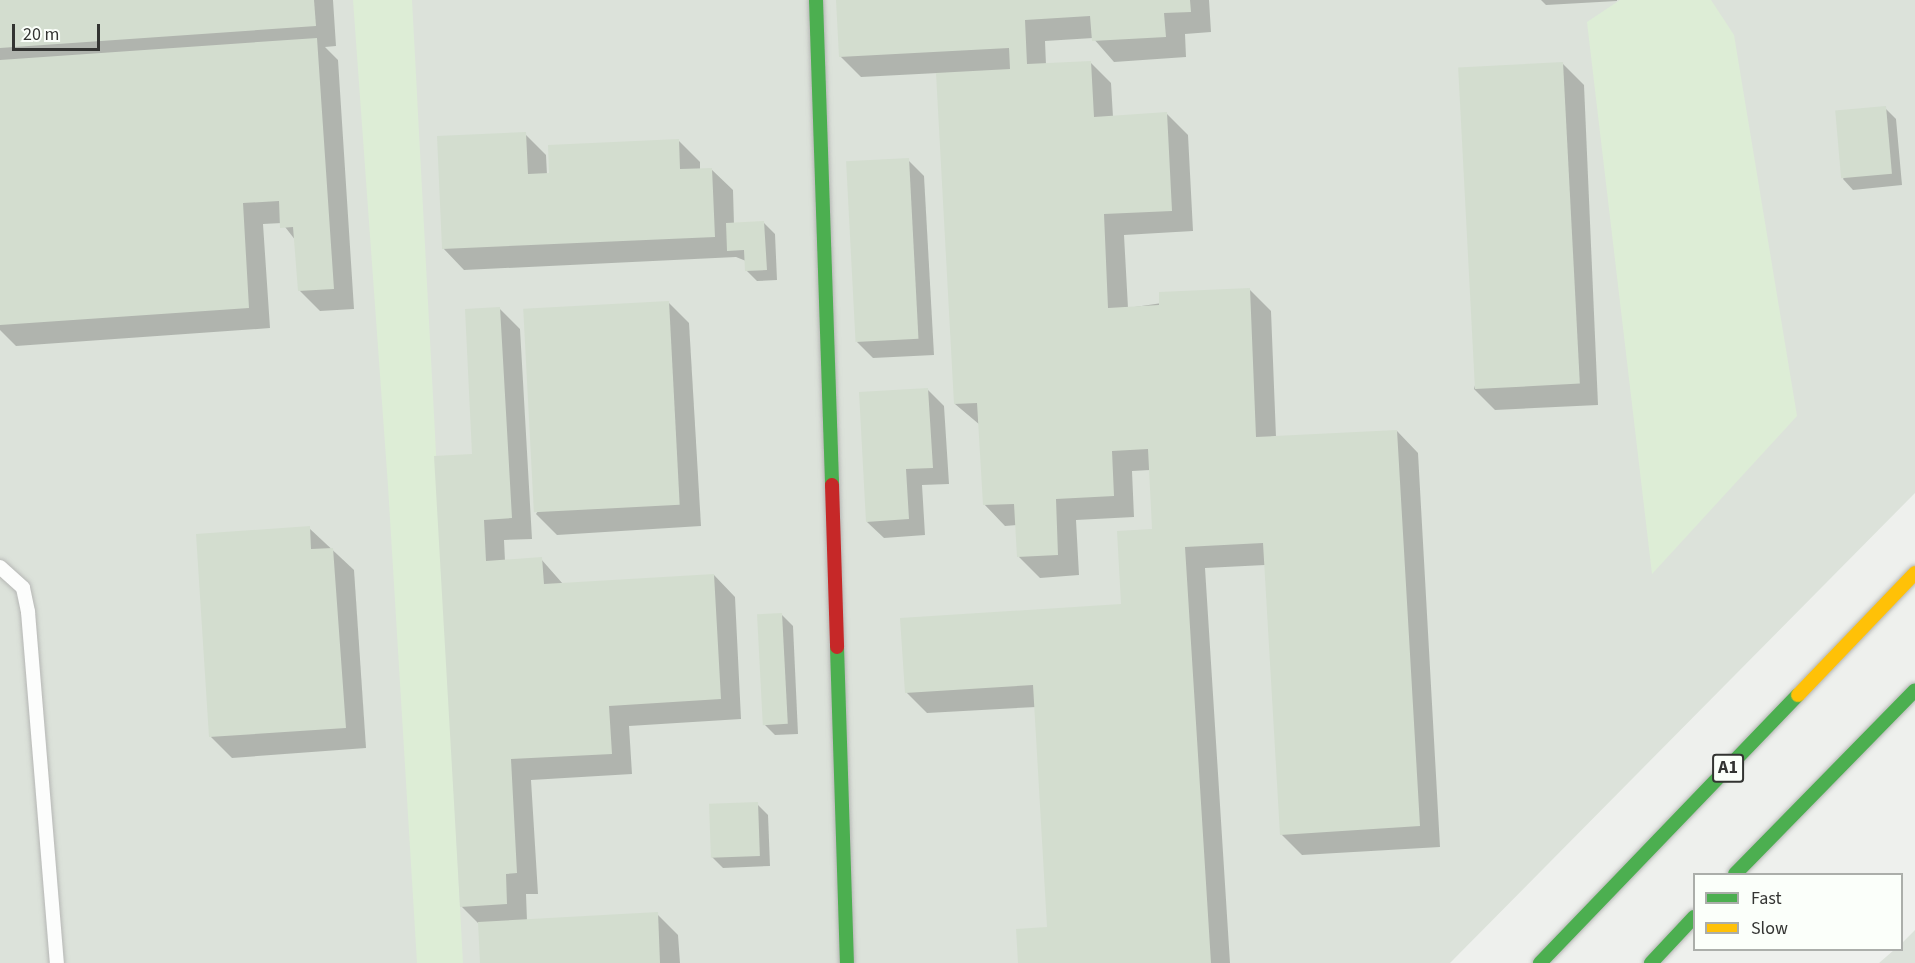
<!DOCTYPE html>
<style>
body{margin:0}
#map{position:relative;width:1915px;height:963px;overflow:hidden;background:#eef0ed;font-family:"Source Sans 3",sans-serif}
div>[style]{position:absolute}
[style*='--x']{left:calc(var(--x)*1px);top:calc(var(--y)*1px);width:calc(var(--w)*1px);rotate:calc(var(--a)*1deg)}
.built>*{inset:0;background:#dce2da}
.green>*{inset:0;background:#ddedd6}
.shadow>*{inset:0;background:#0003}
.building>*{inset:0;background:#d3ddcf;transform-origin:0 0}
.roads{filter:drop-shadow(0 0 2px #b5b6b4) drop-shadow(0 0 2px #b5b6b4)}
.lane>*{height:14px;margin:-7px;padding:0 7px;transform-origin:7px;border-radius:7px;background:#fcfdfc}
.fast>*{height:14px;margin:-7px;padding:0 7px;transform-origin:7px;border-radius:7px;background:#4caf50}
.slow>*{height:14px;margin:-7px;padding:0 7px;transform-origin:7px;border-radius:7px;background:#ffc107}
.jam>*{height:14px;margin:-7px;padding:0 7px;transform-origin:7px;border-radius:7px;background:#c62828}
span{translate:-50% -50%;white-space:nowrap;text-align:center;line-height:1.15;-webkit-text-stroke:5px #fbfffa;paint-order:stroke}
.shield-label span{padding:2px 4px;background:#fbfffa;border:2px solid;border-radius:4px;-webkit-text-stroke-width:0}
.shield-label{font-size:18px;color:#333432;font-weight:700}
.legend{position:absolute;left:1693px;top:873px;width:210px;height:78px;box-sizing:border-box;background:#fbfffa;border:2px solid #abaeaa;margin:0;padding:8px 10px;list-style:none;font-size:18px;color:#333432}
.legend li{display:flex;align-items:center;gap:12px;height:30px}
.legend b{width:30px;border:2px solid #abaeaa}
.scale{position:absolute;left:12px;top:24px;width:88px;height:27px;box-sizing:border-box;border:3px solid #333432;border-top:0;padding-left:8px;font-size:18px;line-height:21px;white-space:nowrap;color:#333432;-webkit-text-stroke:4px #fbfffa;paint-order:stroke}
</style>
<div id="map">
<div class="built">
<div style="clip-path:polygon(0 0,1915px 0,1915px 493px,1450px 963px,0 963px)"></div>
<div style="clip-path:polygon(1915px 930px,1915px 963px,1879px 963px,1894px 950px,1902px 950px,1902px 943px)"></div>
</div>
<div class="green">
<div style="clip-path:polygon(353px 0,412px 0,463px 963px,417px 963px,388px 486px)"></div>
<div style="clip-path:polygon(1620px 0,1711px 0,1734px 35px,1797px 416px,1652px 574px,1587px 22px)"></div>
</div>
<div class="shadow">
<div style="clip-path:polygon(0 0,333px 0,336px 46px,325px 47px,338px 60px,354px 309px,320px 311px,299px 290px,296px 241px,282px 223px,263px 224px,270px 328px,16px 346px,0 330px)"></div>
<div style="clip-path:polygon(837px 0,1209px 0,1211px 32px,1185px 34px,1186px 57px,1114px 62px,1093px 38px,1045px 41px,1046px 65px,1090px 62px,1111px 83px,1113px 117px,1167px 114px,1188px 135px,1193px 231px,1124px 235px,1128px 308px,1250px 290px,1271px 311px,1276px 437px,1397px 431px,1418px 453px,1440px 847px,1302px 855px,1281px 834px,1265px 565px,1205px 568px,1230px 963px,1020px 963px,1048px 929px,1036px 707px,927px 713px,906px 692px,1123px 606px,1154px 531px,1150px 470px,1132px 471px,1134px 517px,1076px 520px,1079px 575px,1040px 578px,1019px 557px,1017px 525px,1005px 526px,984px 504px,980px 425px,955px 404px,938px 73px,861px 77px,840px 56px)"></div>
<div style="clip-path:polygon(1541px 0,1617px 0,1617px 1px,1546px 5px)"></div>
<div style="clip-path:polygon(1563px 64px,1584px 85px,1598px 405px,1495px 410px,1474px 389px)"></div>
<div style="clip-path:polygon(1885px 108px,1896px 119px,1902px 185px,1853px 190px,1843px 179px)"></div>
<div style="clip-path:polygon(525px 134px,546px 155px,547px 175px,679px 141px,700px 162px,700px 170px,711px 169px,733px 190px,734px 225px,764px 223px,775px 234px,777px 280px,757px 281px,746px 270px,746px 261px,736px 257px,464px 270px,443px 248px)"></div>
<div style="clip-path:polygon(908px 160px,924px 176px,934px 355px,873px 358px,857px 342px)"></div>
<div style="clip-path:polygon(668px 302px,689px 323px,701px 526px,557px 535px,536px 514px)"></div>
<div style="clip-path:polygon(499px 308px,520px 329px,532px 539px,504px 540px,505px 561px,541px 559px,563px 584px,714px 575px,735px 597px,741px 719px,629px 726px,632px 774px,531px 780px,538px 894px,526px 894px,527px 921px,657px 914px,678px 935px,680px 963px,481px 963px,479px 924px,461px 906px,474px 455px)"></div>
<div style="clip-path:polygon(928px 390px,944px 406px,949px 484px,922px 485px,925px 535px,884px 538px,867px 522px)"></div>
<div style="clip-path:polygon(309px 528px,354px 570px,366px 748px,232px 758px,211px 737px)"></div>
<div style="clip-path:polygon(782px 615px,793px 626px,798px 734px,775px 735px,764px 724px)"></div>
<div style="clip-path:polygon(757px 804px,768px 815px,770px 866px,723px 868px,712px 857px)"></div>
</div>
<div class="building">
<div style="clip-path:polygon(0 0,314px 0,316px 26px,0 48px)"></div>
<div style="clip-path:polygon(836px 0,1190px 0,1191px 12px,1164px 13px,1166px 37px,1092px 41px,1090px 16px,1025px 20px,1027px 64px,1091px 61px,1094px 117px,1167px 112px,1172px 211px,1104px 214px,1108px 308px,1159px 305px,1159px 292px,1250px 288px,1256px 437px,1397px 430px,1420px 826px,1280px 835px,1263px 543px,1185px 547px,1211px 963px,1018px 963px,1016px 929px,1047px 927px,1033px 685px,905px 693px,900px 618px,1121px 604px,1117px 531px,1152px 529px,1148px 449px,1112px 451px,1114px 496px,1056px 499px,1058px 555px,1017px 557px,1014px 504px,983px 505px,977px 403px,954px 404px,936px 73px,1010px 69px,1009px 48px,839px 57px)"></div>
<div style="clip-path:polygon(317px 38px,334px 289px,298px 291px,293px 227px,280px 228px,279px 201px,243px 203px,249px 308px,0 325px,0 60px)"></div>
<div style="left:1563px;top:62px;width:322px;height:105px;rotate:87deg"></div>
<div style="left:1886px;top:106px;width:68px;height:51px;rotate:85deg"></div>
<div style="clip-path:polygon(526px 132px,528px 174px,549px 173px,548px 145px,679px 139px,680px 169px,712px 168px,715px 237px,442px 249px,437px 136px)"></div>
<div style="left:909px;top:158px;width:181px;height:63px;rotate:87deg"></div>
<div style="clip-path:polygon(764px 221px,767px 270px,745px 271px,744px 250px,727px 251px,726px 223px)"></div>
<div style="left:669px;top:301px;width:204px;height:146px;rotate:87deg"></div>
<div style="clip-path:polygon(500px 307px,512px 518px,484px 520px,486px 561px,542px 557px,544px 584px,714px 574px,721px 699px,609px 706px,612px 754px,511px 759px,517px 873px,506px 874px,507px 904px,460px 907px,434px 456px,472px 454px,465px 309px)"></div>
<div style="clip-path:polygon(928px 388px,933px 468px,906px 469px,909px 519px,866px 522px,859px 392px)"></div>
<div style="clip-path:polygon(310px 526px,311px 549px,333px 548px,346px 728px,209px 737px,196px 534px)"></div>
<div style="left:782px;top:613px;width:111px;height:25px;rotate:87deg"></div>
<div style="left:758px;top:802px;width:54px;height:49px;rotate:88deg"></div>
<div style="clip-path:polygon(658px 912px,660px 963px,480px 963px,478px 922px)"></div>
</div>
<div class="roads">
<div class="lane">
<div style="--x:0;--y:567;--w:31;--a:42"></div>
<div style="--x:23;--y:588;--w:25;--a:78"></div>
<div style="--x:28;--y:612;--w:352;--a:85.3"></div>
</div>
<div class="fast">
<div style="--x:816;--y:0;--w:485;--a:88.1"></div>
<div style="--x:837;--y:647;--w:316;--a:88.2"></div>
<div style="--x:1735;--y:874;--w:257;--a:-45.6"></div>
<div style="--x:1540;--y:963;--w:372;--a:-46.1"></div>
<div style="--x:1651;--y:963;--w:63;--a:-46.9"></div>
</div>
<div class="slow">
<div style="--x:1798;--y:695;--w:169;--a:-46.2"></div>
</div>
<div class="jam">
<div style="--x:832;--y:485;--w:162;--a:88.2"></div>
</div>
</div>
<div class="shield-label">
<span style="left:1728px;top:768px">A1</span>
</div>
<ul class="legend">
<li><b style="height:8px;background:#4caf50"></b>Fast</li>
<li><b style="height:8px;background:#ffc107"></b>Slow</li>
</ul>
<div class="scale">20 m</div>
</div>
